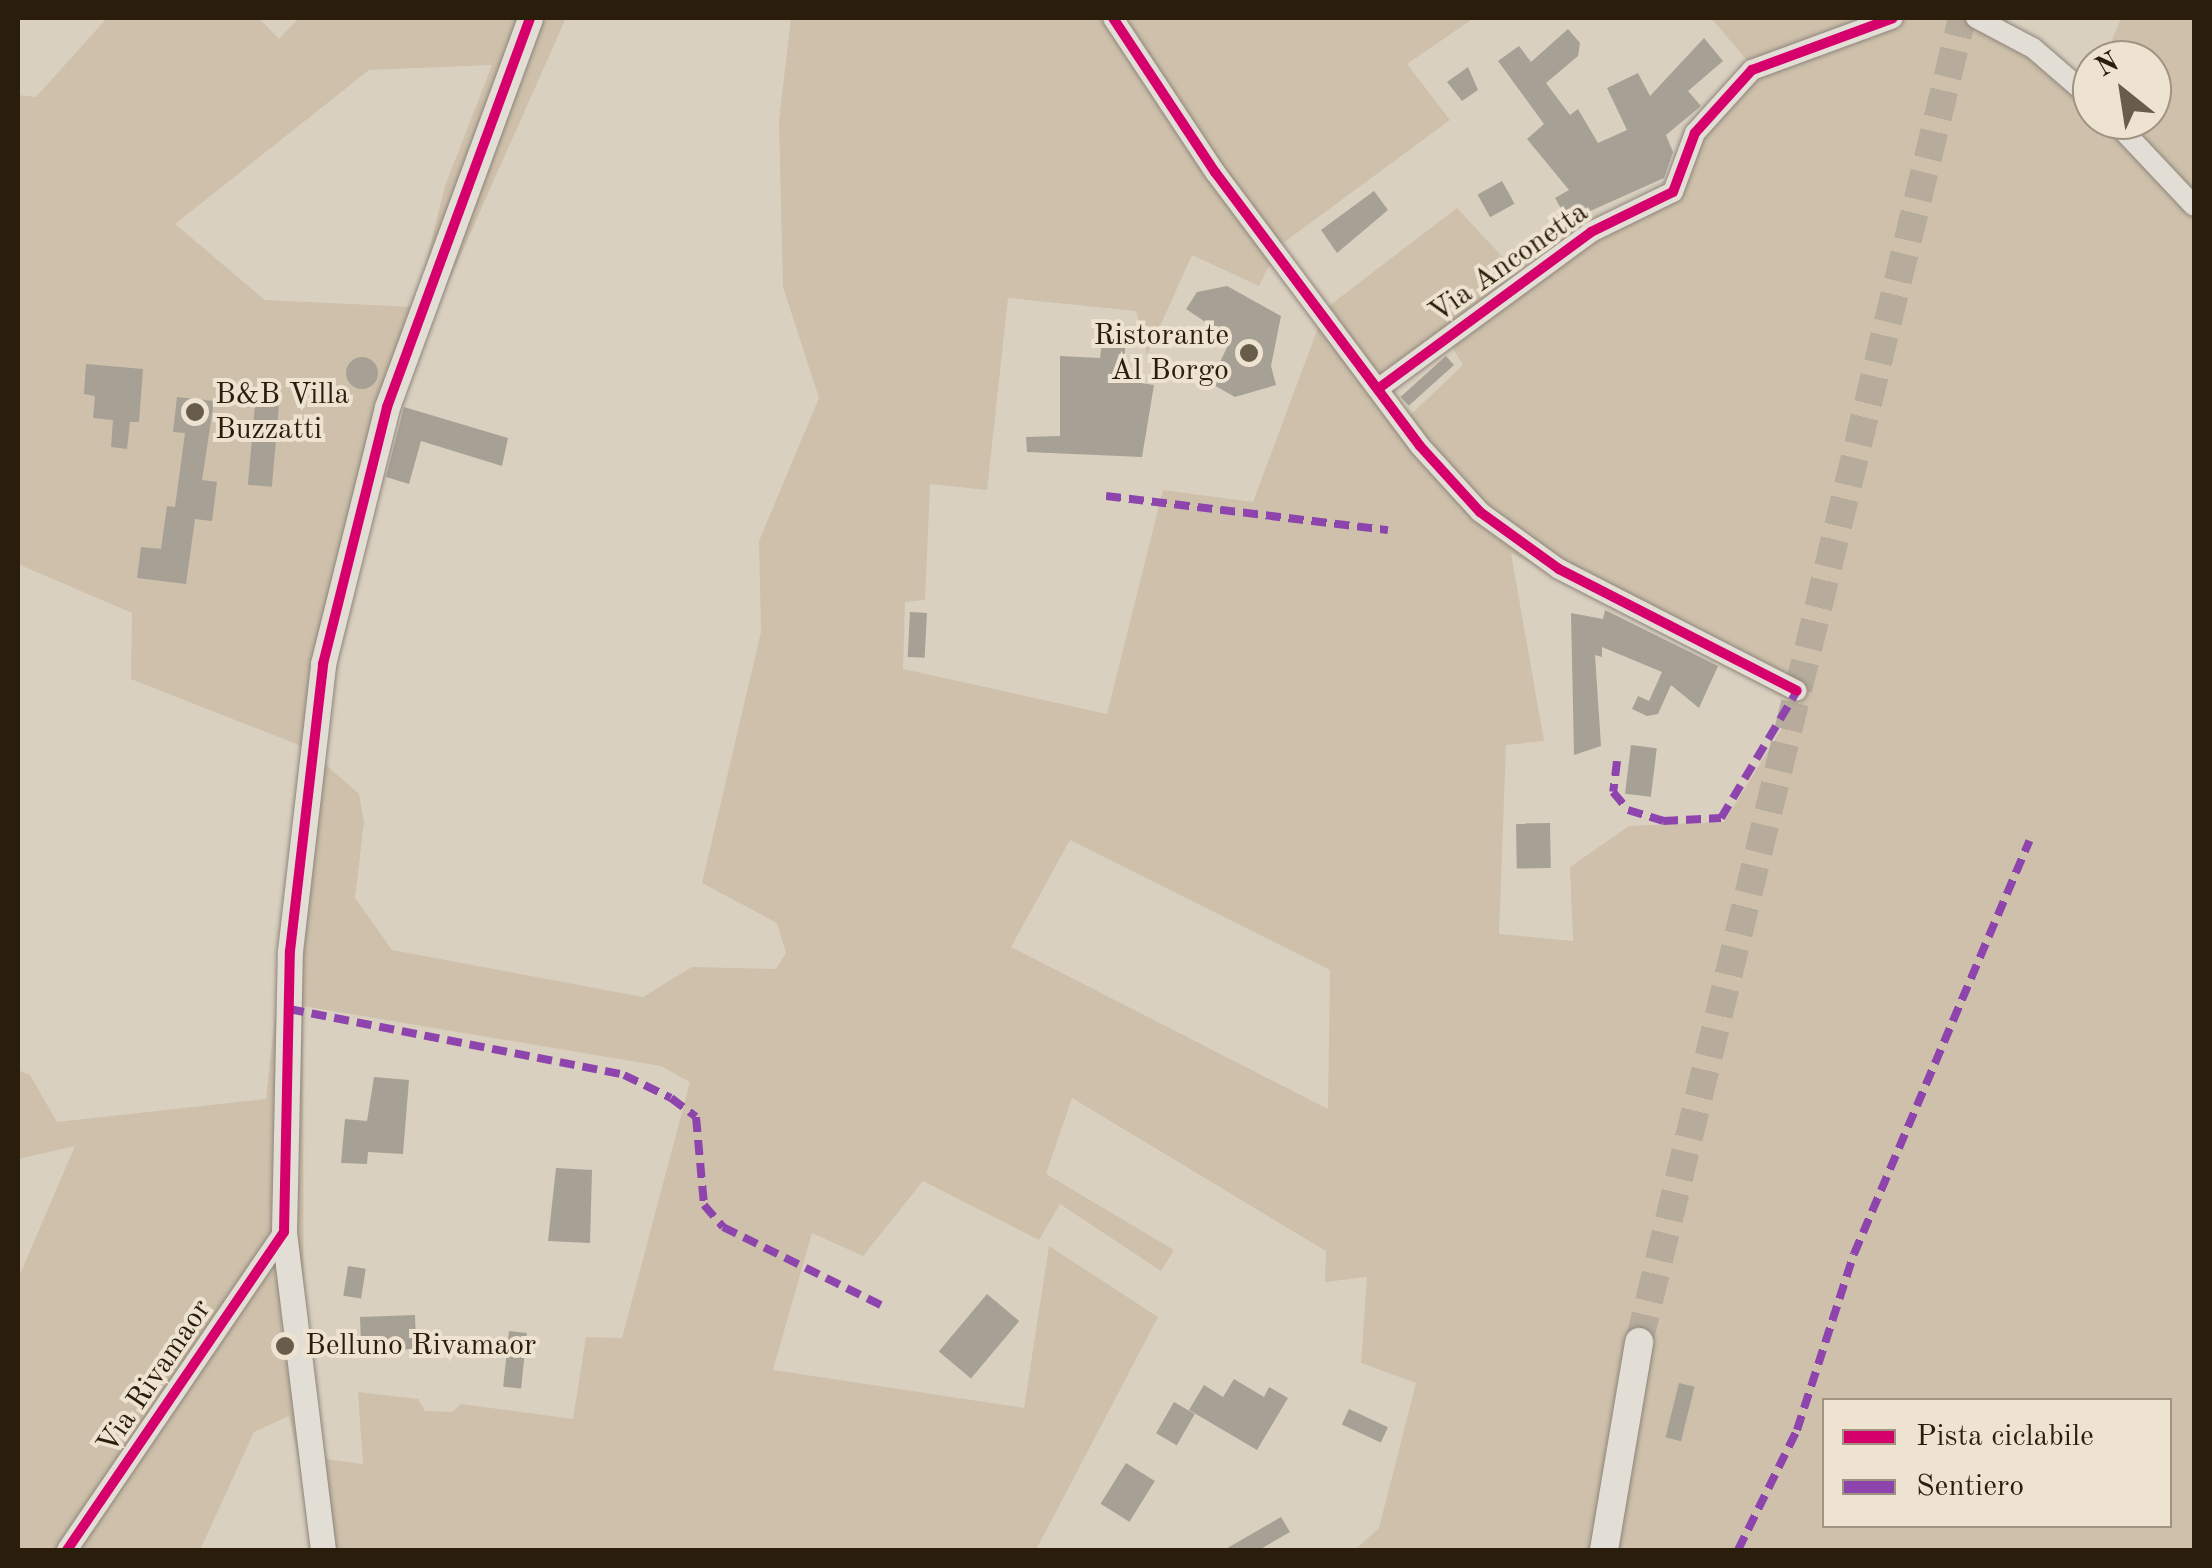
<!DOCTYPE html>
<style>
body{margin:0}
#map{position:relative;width:2212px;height:1568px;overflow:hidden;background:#dad0c0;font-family:"Old Standard TT",serif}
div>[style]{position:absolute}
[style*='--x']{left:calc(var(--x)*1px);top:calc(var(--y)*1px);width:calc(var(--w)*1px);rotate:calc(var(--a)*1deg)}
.green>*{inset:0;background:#cec0ab}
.building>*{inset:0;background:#a7a095;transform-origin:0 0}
.round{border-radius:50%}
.secondary-tunnel>*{height:28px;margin-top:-14px;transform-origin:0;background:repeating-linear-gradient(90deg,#b7ac9c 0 28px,transparent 0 42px)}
.roads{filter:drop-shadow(0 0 2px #8d857a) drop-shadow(0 0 2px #8d857a)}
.minor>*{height:20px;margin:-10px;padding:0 10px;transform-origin:10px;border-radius:10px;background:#e2ded6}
.tertiary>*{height:25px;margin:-12.5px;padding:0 12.5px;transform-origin:12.5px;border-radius:12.5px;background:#e2ded6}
.secondary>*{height:28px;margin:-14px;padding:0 14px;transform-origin:14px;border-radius:14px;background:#e2ded6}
.quiet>*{height:8px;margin-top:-4px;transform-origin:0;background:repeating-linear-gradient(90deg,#8e44ad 0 15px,transparent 0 23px)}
.cycleway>*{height:10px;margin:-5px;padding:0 5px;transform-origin:5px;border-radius:5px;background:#d6006c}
.dots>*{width:28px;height:28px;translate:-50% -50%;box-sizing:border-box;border:5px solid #eee2d0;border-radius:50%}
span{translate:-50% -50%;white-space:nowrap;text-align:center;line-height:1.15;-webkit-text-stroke:8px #eee2d0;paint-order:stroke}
.street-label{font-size:30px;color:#2a1d0c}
.poi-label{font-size:30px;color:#2a1d0c}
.right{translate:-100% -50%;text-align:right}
.left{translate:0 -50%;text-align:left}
.frame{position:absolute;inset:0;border:20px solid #2a1d0c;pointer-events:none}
.legend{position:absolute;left:1822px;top:1398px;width:350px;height:130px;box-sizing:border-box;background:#eee2d0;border:2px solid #a09382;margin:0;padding:12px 18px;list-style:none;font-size:30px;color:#2a1d0c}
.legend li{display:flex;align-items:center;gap:20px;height:50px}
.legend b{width:50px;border:2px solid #a09382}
.north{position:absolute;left:2072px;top:40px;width:100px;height:100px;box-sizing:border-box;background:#eee2d0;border:2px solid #a09382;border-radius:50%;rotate:330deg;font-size:28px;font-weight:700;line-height:40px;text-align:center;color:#2a1d0c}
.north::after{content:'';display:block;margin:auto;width:35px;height:45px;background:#685c4b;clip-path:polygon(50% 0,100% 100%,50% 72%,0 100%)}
</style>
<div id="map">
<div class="green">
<div style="clip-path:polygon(evenodd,107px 18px,259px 18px,279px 39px,299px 18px,566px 18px,430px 324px,417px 308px,304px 746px,359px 794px,364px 822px,355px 898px,392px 950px,643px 997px,692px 967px,776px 969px,786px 953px,777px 923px,702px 883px,761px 632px,759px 541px,819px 398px,783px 287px,779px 121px,791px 18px,1474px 18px,1407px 64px,1450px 120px,1279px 246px,1259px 286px,1192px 255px,1147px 355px,1136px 311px,1008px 298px,987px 490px,930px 484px,925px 600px,905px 602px,903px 669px,1107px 714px,1163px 490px,1253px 502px,1325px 309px,1457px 208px,1524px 280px,1667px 189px,1750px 64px,1711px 18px,2009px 18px,2005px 35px,2092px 91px,2092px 120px,2152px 120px,2152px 60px,2104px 60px,2121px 18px,2194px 18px,2194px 1550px,1355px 1550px,1379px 1528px,1416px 1383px,1361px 1363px,1367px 1277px,1325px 1282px,1326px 1251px,1072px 1098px,1046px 1174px,1174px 1250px,1161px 1271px,1060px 1204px,1039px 1240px,923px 1181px,863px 1256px,812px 1233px,773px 1370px,1024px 1408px,1049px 1246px,1158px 1317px,1036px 1550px,319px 1550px,289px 1416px,254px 1432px,200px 1550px,18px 1550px,18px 1279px,75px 1146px,18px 1159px,18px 1070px,30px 1075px,57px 1122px,266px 1099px,304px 747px,131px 679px,132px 613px,18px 564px,18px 95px,36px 97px,107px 18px,492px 65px,445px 186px,415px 307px,265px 300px,175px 224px,369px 70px,492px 65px,107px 18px,1446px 337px,1463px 365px,1402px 423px,1377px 387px,1446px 337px,107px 18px,1511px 553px,1797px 704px,1724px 822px,1629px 826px,1570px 867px,1573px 941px,1499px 934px,1506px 745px,1544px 741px,1511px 553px,107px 18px,1070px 840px,1330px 970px,1328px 1109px,1011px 947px,1070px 840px,107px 18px,303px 1006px,661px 1066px,690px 1082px,622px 1338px,586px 1337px,573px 1419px,461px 1404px,452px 1412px,425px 1411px,418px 1399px,358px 1392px,363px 1464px,304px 1456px,303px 1006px,107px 18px,1824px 1400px,2170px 1400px,2170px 1526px,1824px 1526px,1824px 1400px)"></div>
</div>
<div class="building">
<div style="clip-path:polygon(1568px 29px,1580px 43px,1578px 56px,1546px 83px,1570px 115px,1578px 109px,1598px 143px,1627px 130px,1607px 88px,1638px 73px,1650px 96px,1704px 38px,1723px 61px,1688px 91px,1701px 106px,1666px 135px,1673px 152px,1664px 178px,1568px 221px,1555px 198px,1569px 190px,1527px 139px,1544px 124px,1498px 61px,1519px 46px,1531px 62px)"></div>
<div style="clip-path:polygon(1468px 67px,1478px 90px,1462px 101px,1447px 82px)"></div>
<div style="left:1502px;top:181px;width:26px;height:28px;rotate:61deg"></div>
<div style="clip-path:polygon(1374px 191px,1388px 210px,1337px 253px,1321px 230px)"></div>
<div style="clip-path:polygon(1227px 286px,1281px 316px,1271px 366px,1276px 385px,1235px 397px,1210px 383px,1231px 339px,1186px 309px,1197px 292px)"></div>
<div style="clip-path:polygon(1103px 335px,1127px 336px,1121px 380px,1154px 385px,1142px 457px,1027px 452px,1026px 437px,1060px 436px,1060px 356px,1100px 358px)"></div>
<div style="left:1446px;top:356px;width:12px;height:61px;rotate:48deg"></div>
<div class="round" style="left:346px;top:357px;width:32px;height:32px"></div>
<div style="clip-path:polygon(86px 364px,143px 369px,139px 422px,130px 422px,127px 449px,111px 447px,113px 420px,93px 418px,95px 396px,84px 394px)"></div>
<div style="clip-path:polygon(177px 397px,214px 401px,202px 480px,217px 482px,212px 521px,195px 519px,186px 584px,137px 578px,141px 547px,161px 549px,167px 506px,175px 507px,185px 433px,173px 432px)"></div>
<div style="left:255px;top:404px;width:24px;height:81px;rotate:5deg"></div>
<div style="clip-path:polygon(404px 407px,508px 438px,502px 466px,421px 441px,409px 484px,386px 477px)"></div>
<div style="clip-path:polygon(1605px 610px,1718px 666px,1699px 708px,1671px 685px,1658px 714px,1647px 716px,1632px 709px,1638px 696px,1649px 701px,1662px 672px,1602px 647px,1602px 657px,1595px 655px,1601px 746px,1574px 755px,1571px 613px,1603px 619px)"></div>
<div style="left:910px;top:612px;width:17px;height:45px;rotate:3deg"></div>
<div style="left:1631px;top:745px;width:26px;height:49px;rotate:7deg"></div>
<div style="left:1550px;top:823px;width:45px;height:34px;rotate:89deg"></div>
<div style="clip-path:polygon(374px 1077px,409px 1080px,403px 1154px,368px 1152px,367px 1164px,341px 1163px,345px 1119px,367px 1121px)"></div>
<div style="clip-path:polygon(556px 1168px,592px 1170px,590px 1243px,548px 1241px)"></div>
<div style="left:348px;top:1266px;width:18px;height:30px;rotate:9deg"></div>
<div style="left:987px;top:1294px;width:42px;height:75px;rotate:40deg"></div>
<div style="left:415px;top:1315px;width:34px;height:55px;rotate:88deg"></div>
<div style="left:509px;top:1331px;width:18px;height:56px;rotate:6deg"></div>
<div style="clip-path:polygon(1234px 1379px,1264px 1397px,1269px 1387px,1288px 1398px,1257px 1450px,1189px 1410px,1204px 1385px,1223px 1397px)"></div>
<div style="left:1679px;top:1383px;width:16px;height:56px;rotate:14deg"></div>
<div style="left:1174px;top:1402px;width:24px;height:36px;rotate:30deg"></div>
<div style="left:1349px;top:1409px;width:43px;height:17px;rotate:25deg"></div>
<div style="left:1126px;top:1463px;width:34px;height:48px;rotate:32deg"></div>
<div style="clip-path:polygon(1281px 1517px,1290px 1532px,1259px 1550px,1224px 1550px)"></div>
</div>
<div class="secondary-tunnel">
<div style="--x:1639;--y:1342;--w:1363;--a:-76.29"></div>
</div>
<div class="roads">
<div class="minor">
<div style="--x:1113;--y:18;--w:185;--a:56.5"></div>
<div style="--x:1215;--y:172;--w:342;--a:53.2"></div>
<div style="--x:1420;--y:446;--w:89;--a:47.7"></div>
<div style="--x:1480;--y:512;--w:97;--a:35.8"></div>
<div style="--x:1559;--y:569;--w:267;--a:27.1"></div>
<div style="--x:1976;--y:18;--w:64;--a:27.8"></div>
<div style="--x:2033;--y:48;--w:78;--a:40.8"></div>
<div style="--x:2113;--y:120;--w:118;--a:46.7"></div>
<div style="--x:1379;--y:388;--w:263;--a:-36.3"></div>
<div style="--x:1591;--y:232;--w:91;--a:-26"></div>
<div style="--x:1673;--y:192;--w:63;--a:-69.6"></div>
<div style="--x:1695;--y:133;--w:85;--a:-47.9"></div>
<div style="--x:1752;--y:70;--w:150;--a:-20.2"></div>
<div style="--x:67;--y:1550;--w:385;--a:-55.7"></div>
</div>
<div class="tertiary">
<div style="--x:323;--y:1550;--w:320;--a:-97"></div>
<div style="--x:284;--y:1232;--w:281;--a:-88.8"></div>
<div style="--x:290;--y:951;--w:289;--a:-83.4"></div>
<div style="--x:323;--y:664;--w:265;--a:-76"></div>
<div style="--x:387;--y:407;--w:414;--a:-69.8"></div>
</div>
<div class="secondary">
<div style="--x:1604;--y:1550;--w:211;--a:-80.4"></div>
</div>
</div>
<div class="quiet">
<div style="--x:1106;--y:496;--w:284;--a:6.9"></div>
<div style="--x:1617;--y:761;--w:31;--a:97"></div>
<div style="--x:1613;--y:792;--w:23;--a:50"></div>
<div style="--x:1628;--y:810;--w:37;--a:17"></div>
<div style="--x:1663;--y:821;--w:58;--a:-3"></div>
<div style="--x:1721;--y:818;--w:148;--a:-59.1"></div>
<div style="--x:289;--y:1009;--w:341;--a:11.1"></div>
<div style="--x:624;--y:1075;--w:52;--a:26.1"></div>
<div style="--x:671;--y:1098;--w:31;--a:37"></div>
<div style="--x:696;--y:1117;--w:88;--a:84.8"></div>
<div style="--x:704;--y:1205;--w:29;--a:49"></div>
<div style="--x:723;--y:1227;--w:178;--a:26.3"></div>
<div style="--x:1738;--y:1550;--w:134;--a:-63.8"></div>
<div style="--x:1797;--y:1430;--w:185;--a:-72.1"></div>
<div style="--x:1854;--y:1254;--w:449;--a:-67"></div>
</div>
<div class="cycleway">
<div style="--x:1113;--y:18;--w:185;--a:56.5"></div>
<div style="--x:1215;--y:172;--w:342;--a:53.2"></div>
<div style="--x:1420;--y:446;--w:89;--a:47.7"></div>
<div style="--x:1480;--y:512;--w:97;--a:35.8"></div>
<div style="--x:1559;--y:569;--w:267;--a:27.1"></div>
<div style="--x:1379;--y:388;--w:263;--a:-36.3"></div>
<div style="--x:1591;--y:232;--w:91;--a:-26"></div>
<div style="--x:1673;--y:192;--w:63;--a:-69.6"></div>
<div style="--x:1695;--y:133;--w:85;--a:-47.9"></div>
<div style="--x:1752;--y:70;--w:150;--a:-20.2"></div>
<div style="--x:67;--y:1550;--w:385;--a:-55.7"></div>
<div style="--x:284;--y:1232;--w:281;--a:-88.8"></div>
<div style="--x:290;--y:951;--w:289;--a:-83.4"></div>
<div style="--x:323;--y:664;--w:265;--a:-76"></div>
<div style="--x:387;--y:407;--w:414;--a:-69.8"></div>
</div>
<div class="dots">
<div style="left:1249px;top:353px;background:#685c4b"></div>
<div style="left:195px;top:412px;background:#685c4b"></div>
<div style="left:285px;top:1346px;background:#685c4b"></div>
</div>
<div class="street-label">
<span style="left:1509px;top:263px;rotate:-35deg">Via Anconetta</span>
<span style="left:155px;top:1377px;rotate:-56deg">Via Rivamaor</span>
</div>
<div class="poi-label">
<span class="right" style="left:1229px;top:353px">Ristorante<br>Al Borgo</span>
<span class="left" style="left:215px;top:412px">B&amp;B Villa<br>Buzzatti</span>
<span class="left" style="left:305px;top:1346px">Belluno Rivamaor</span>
</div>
<div class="frame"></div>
<ul class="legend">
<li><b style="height:12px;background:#d6006c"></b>Pista ciclabile</li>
<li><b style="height:12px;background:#8e44ad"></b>Sentiero</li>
</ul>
<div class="north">N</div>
</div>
